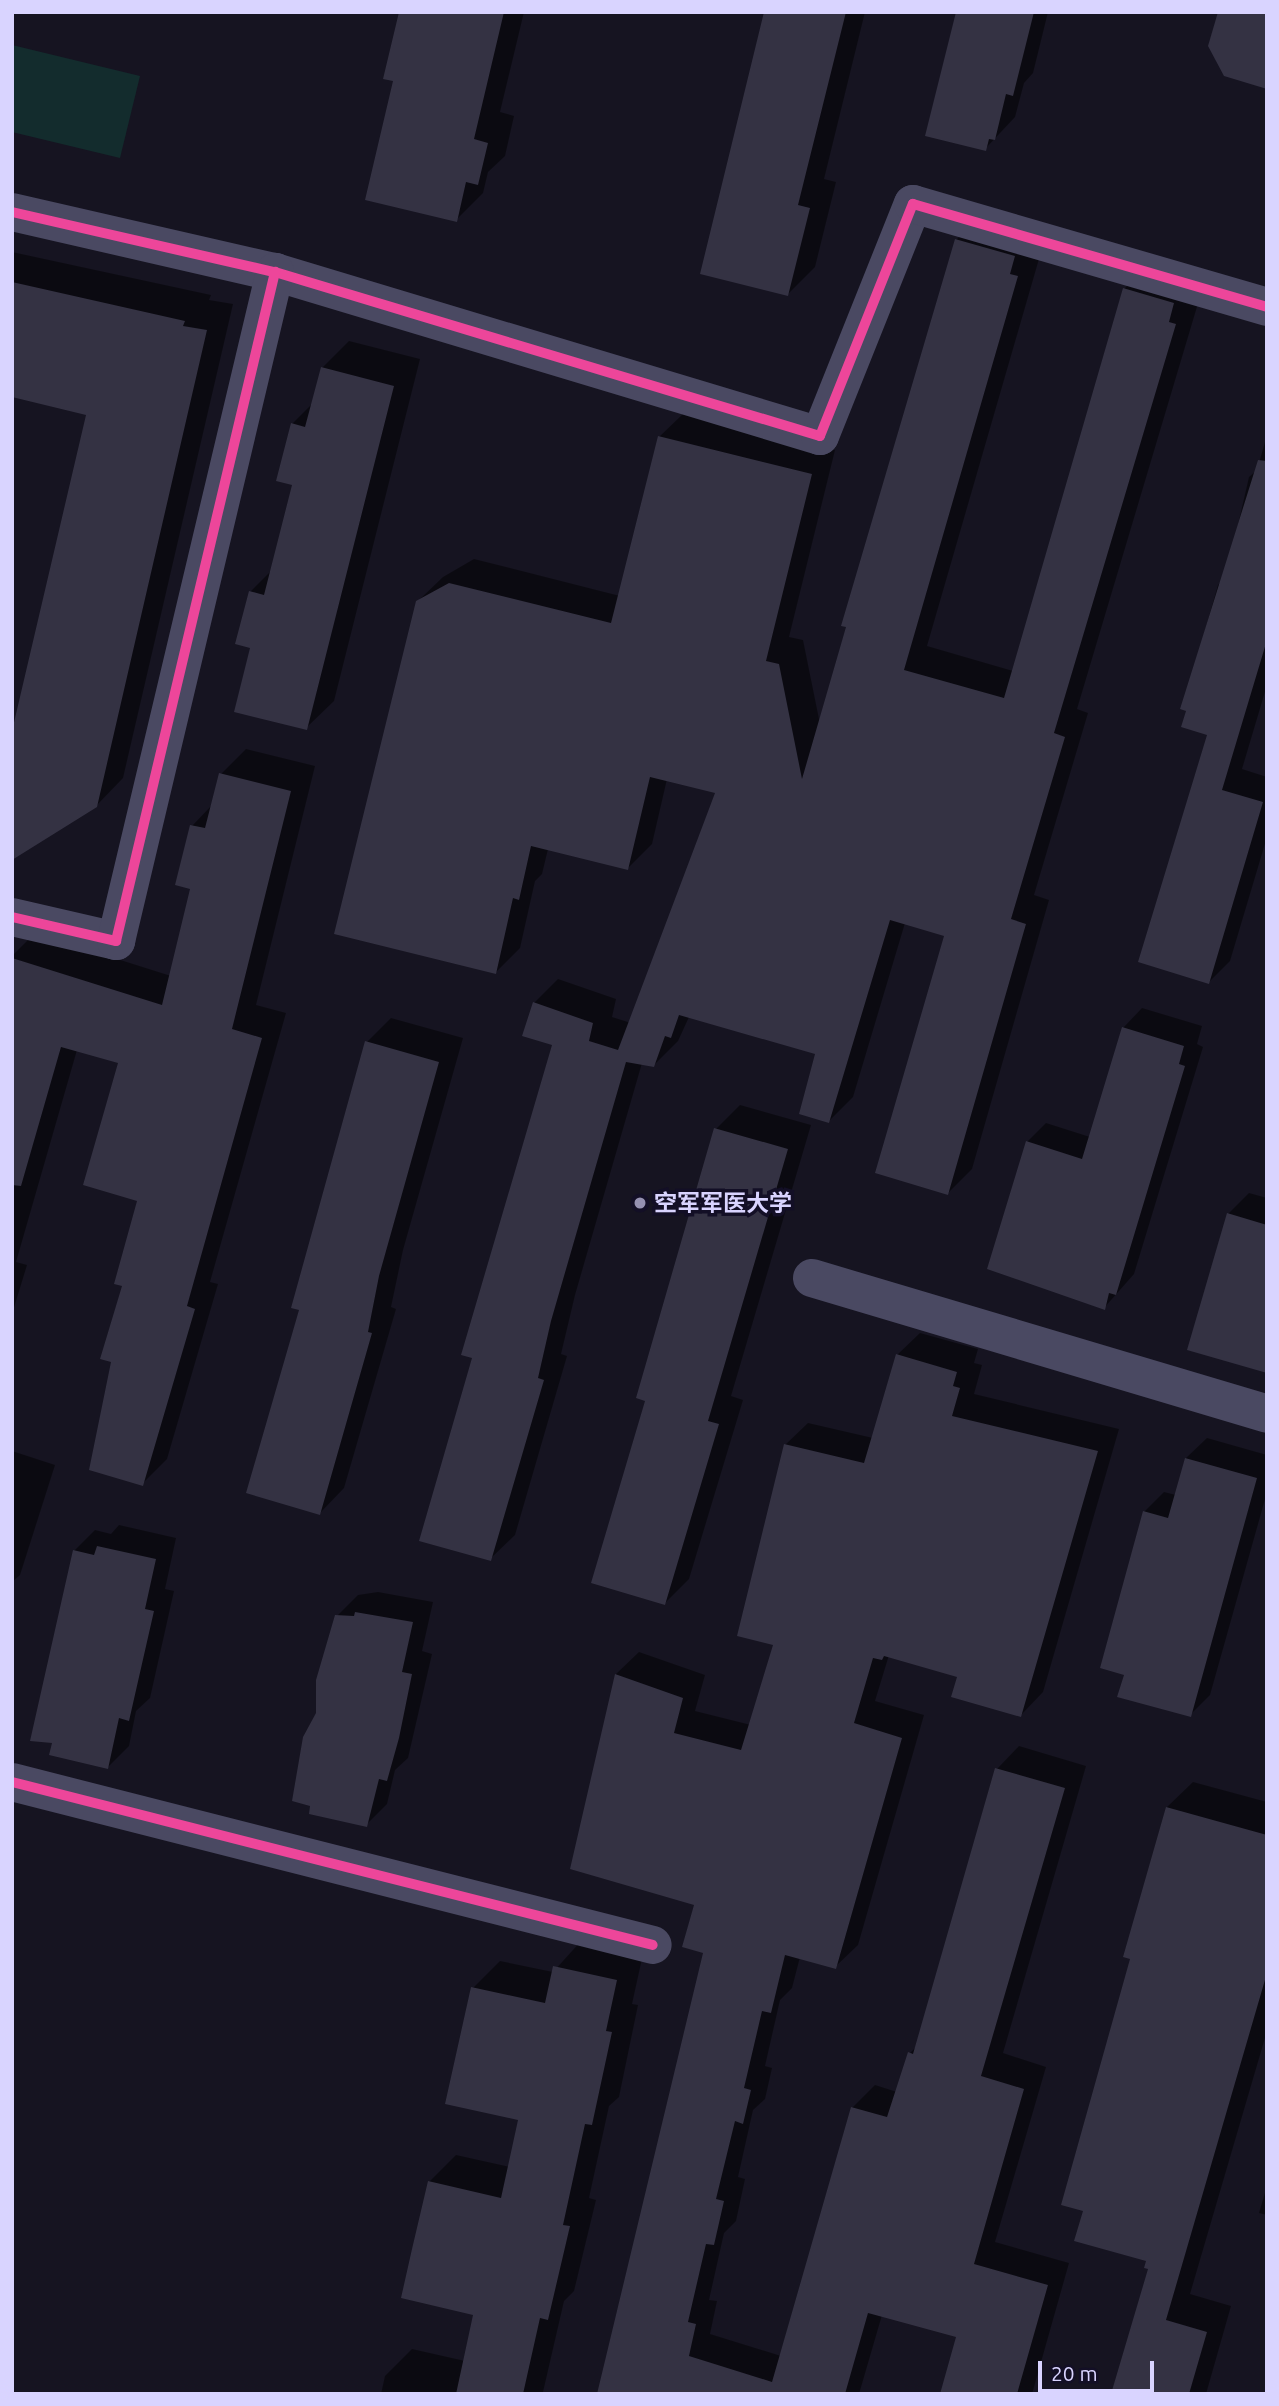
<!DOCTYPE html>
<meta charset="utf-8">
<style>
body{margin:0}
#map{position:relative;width:1279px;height:2406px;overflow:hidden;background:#161421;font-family:Ubuntu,"Noto Sans SC",sans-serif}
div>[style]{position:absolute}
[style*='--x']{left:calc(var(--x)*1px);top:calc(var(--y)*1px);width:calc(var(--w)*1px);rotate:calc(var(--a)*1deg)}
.green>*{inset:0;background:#132c2d}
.shadow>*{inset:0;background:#0007}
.building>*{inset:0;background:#343243}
.street>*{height:38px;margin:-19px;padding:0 19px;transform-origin:19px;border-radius:19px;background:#4a4962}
.cycleway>*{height:10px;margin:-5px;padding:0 5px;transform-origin:5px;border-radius:5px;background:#ed469a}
.dots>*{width:19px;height:19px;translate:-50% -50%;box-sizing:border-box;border:4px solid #130f26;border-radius:50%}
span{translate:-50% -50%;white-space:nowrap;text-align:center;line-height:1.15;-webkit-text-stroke:7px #130f26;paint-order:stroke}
.poi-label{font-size:23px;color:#d9d4ff;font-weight:700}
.left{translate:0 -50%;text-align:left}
.frame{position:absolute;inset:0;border:14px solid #d9d4ff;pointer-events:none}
.scale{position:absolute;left:1038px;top:2361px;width:116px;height:32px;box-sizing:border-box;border:4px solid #d9d4ff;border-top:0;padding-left:9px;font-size:21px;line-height:24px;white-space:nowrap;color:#d9d4ff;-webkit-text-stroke:5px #130f26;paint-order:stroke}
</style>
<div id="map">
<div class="green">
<div style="clip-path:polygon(12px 45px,140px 76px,120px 158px,12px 132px)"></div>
</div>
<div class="shadow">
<div style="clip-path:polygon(401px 12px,524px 12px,500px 112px,514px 116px,505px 156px,488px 172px,483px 193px,456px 220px,396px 80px)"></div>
<div style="clip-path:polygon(766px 12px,865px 12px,824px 179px,836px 182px,815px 267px,788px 294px)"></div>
<div style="clip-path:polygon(957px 12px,1048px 12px,1033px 73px,1024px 83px,1015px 117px,985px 149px)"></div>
<div style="clip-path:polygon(981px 216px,1041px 252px,927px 646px,1013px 671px,1124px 289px,1148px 265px,1199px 300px,1077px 709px,1088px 713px,1034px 895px,1049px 900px,972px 1169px,948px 1193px,947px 935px,905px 923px,853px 1097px,829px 1121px,817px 1053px,689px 1017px,678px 1041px,653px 1066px,642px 1063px,575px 1295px,561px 1354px,567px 1356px,515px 1535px,490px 1559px,474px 1356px,554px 1044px,534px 1003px,558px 979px,616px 999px,612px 1017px,631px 1023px,718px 792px,667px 779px,652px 844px,628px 868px,548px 849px,542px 874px,535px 881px,520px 948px,496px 972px,418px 601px,443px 577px,474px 559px,620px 596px,659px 437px,684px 413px,835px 450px,789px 637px,803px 640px,820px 724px,956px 240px)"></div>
<div style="clip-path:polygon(12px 252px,211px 295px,209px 300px,233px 304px,123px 778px,96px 806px,88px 414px,12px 396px)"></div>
<div style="clip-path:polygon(349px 341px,420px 359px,334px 701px,306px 728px,252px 647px,250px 592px,272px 570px,294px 484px,292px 424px,313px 403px,322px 368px)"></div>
<div style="clip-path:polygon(1267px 435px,1267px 685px,1242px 769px,1267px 777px,1267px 837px,1230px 961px,1209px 982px,1209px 733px,1183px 708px,1218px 585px,1226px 577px,1249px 477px,1257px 470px)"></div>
<div style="clip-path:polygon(246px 749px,315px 766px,256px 1005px,286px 1013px,210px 1282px,218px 1284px,167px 1459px,142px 1484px,114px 1361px,139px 1200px,120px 1062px,77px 1050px,16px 1262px,27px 1265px,12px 1314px,12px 956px,35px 933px,171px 976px,192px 888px,192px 826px,213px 804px,221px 774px)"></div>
<div style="clip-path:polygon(1142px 1008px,1202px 1026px,1197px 1044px,1203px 1047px,1134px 1274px,1104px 1308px,1027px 1142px,1046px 1123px,1090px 1137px,1123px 1028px)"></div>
<div style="clip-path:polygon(391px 1018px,463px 1038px,403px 1250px,391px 1307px,396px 1309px,344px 1488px,320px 1513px,301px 1309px,367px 1042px)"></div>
<div style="clip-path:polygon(740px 1105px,811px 1125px,731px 1396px,743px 1400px,689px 1579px,665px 1603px,647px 1399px,716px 1129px)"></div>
<div style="clip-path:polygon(1249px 1193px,1267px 1198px,1267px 1371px,1228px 1214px)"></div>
<div style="clip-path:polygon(920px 1333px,978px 1349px,974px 1363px,982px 1365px,974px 1394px,1119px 1429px,1043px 1692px,1021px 1715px,959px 1676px,889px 1655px,875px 1701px,924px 1715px,858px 1945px,835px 1967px,800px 1957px,792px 1988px,780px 2000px,765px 2066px,772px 2068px,765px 2099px,753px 2110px,738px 2177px,745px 2179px,736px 2221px,724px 2233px,709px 2300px,717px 2301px,710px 2334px,781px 2356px,852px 2108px,875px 2085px,897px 2092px,910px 2053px,917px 2046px,997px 1769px,1019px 1746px,1086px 1766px,1003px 2053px,1046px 2067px,995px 2242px,1069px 2263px,1032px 2394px,941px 2394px,958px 2336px,882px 2315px,859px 2394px,599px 2394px,705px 1952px,697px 1903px,572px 1868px,616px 1674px,639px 1652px,705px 1675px,695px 1711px,751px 1725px,775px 1644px,785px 1445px,808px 1423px,873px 1438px,897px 1355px)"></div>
<div style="clip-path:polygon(1207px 1438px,1267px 1455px,1267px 1492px,1210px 1695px,1190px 1715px,1126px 1674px,1144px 1512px,1164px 1492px,1176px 1495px,1186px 1458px)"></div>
<div style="clip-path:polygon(12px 1451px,55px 1465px,20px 1575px,12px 1582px)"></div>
<div style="clip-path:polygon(119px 1525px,176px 1538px,165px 1589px,174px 1591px,150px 1698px,136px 1711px,129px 1746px,108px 1767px,54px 1742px,74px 1551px,95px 1530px,111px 1534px)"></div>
<div style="clip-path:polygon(378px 1592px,433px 1602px,422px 1651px,432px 1654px,408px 1758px,395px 1770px,387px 1804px,366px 1825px,317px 1714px,337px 1616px,358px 1595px)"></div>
<div style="clip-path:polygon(1193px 1782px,1267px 1802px,1267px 2031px,1190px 2294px,1231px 2306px,1206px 2394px,1113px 2394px,1150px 2267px,1148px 2260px,1085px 2210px,1132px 1958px,1167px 1807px)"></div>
<div style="clip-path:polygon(582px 1940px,643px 1954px,632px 2004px,638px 2005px,619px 2097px,609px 2106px,589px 2198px,596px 2200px,574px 2291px,564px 2301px,543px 2392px,550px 2394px,381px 2394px,385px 2376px,412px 2349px,465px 2361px,475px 2313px,429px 2182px,456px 2155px,510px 2167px,520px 2119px,473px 1988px,500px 1961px,553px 1972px)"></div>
<div style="clip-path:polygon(1267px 2186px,1267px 2215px,1259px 2213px)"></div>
</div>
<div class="building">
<div style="clip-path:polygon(399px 12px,504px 12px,474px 139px,488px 143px,478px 185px,466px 182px,457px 222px,365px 200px,393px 81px,383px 79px)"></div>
<div style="clip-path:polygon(764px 12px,846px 12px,798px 205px,810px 208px,788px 296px,700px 274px)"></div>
<div style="clip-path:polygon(956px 12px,1034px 12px,1013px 96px,1006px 94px,995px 140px,989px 139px,986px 151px,925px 136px)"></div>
<div style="clip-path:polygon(1218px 12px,1267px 12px,1267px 89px,1224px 76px,1208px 46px)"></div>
<div style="clip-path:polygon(955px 239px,1015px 256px,1010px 274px,1018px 276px,904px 670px,1004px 698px,1123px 288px,1174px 303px,1169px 322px,1176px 324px,1054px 733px,1065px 737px,1011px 919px,1026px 924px,948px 1195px,875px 1173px,944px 936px,890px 920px,829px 1123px,799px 1114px,815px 1054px,679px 1015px,671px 1038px,665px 1036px,654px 1067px,626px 1062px,551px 1321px,538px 1378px,544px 1380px,491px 1561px,419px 1541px,472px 1358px,461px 1355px,552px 1045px,522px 1036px,533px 1002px,593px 1023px,589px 1041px,618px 1050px,715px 793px,650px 777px,628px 870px,531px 846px,519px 900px,513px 898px,496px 974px,334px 934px,416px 601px,449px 583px,611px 623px,658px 436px,812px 474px,766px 661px,779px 664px,802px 779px,846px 627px,841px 626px)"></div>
<div style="clip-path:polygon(12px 282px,185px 321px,183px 326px,207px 330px,97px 807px,12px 860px,12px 731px,86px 415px,12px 397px)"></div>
<div style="clip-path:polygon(321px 367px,394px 386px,307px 730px,234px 712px,250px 648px,235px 644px,249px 591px,264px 595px,292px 485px,276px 481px,291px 423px,305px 427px)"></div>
<div style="clip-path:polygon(1258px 460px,1267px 461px,1267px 640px,1222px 790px,1263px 802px,1209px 984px,1138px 962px,1207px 735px,1181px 727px,1186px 711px,1180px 709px)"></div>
<div style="clip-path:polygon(219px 773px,291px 791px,232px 1029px,262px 1038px,187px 1306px,195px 1309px,143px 1486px,89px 1470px,111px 1362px,100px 1359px,122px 1286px,114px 1284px,137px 1201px,83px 1185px,118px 1063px,61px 1047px,21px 1186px,12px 1185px,12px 958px,162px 1005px,190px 889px,175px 885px,190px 825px,205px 828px)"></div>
<div style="clip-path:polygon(1122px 1027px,1184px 1046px,1179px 1064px,1185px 1066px,1116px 1295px,1109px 1293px,1105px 1310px,987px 1269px,1026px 1141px,1082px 1159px)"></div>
<div style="clip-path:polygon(365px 1041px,439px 1062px,379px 1276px,368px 1332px,372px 1333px,320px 1515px,246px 1493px,299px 1310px,291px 1308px)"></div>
<div style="clip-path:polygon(714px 1128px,788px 1149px,708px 1421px,719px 1424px,665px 1605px,591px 1583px,645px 1401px,636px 1398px)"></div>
<div style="clip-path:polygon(1227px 1213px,1267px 1225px,1267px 1373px,1187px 1350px)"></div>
<div style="clip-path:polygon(896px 1354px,957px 1372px,953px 1386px,960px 1388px,952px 1416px,1098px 1451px,1021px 1717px,951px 1697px,957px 1677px,884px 1656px,882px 1660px,873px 1658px,854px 1723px,902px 1738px,836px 1969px,785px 1955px,771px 2013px,762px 2011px,744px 2088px,751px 2090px,743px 2124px,735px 2121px,716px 2199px,724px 2201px,714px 2245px,706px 2244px,688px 2322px,696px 2324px,689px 2356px,772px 2382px,851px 2107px,887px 2117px,908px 2052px,913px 2054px,995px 1768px,1065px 1788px,981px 2076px,1024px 2089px,974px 2264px,1048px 2285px,1017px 2394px,940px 2394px,956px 2337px,868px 2313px,845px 2394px,597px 2394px,703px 1953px,682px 1947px,694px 1905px,570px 1869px,615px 1674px,683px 1698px,674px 1733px,741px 1750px,773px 1645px,737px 1636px,784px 1444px,864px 1463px)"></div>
<div style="clip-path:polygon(1185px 1458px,1257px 1478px,1191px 1717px,1117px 1697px,1124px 1675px,1100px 1668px,1143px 1511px,1168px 1518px)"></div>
<div style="clip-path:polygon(97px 1546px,156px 1559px,145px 1609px,154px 1611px,129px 1721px,119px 1718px,108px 1769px,49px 1755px,52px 1743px,30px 1741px,73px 1550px,94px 1555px)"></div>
<div style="clip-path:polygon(355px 1612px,413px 1622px,402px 1672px,412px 1674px,399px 1738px,387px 1781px,379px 1779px,367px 1827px,309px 1814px,310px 1806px,292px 1801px,303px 1737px,316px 1713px,316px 1680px,335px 1615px,354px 1616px)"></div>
<div style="clip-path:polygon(1166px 1807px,1267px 1835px,1267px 1973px,1166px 2320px,1207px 2332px,1189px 2394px,1111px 2394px,1148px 2269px,1144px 2268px,1146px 2261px,1074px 2241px,1083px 2211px,1061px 2205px,1130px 1959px,1123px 1957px)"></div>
<div style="clip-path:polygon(553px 1966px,617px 1980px,606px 2031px,612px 2032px,592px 2125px,585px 2124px,563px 2225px,570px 2226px,548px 2320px,540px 2318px,523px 2394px,456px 2394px,473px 2315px,401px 2298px,412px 2249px,428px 2181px,501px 2198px,518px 2120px,445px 2104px,471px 1987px,545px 2003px)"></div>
</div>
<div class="street">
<div style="--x:12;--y:212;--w:270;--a:12.9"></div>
<div style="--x:275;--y:272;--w:569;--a:16.75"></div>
<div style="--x:820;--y:436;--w:250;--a:-68.2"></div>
<div style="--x:913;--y:204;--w:369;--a:16.2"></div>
<div style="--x:12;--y:917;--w:107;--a:13"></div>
<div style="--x:116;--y:941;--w:688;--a:-76.63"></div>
<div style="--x:812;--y:1278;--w:475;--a:16.6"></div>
<div style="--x:12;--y:1782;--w:661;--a:14.27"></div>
</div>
<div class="cycleway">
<div style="--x:12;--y:212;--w:270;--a:12.9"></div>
<div style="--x:275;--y:272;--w:569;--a:16.75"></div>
<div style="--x:820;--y:436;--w:250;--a:-68.2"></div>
<div style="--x:913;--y:204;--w:369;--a:16.2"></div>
<div style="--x:12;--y:917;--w:107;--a:13"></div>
<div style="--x:116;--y:941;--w:688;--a:-76.63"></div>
<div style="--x:12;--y:1782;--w:661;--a:14.27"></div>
</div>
<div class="dots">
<div style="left:640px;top:1203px;background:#9591b1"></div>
</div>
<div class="poi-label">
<span class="left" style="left:654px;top:1203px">空军军医大学</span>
</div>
<div class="frame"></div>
<div class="scale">20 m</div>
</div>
